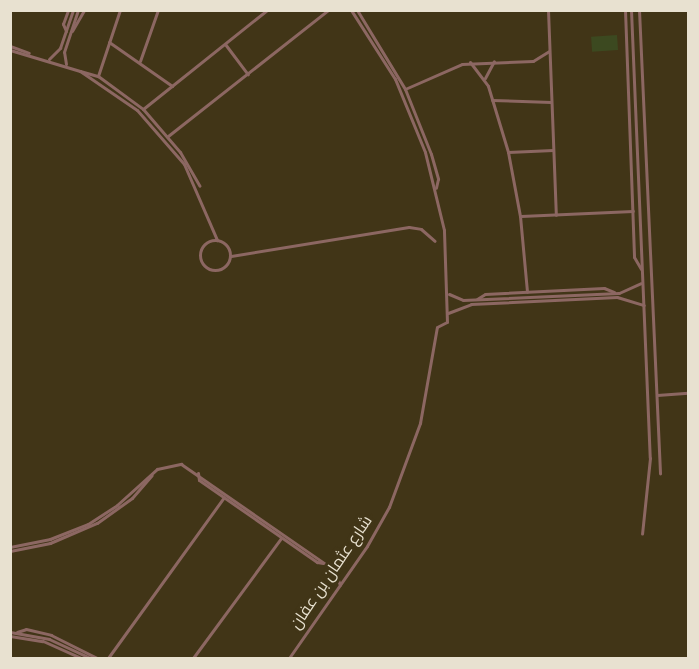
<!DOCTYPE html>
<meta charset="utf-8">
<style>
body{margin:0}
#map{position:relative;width:699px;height:669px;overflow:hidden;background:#413517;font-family:Overpass,Cairo,sans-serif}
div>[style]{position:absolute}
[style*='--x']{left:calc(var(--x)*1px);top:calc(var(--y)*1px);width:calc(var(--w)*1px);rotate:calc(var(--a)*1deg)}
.green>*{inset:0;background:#3c4920;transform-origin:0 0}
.street>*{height:3px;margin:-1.5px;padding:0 1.5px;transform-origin:1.5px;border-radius:1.5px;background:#8c6762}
.street>.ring{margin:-1.5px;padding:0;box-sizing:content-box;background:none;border:3px solid #8c6762;border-radius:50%}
span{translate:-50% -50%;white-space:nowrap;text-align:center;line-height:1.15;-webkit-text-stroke:6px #413517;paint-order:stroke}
.street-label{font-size:16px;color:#e8e1d0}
.frame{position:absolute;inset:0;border:12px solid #e8e1d0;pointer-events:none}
</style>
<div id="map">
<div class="green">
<div style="left:617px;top:35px;width:15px;height:26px;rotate:86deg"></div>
</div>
<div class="street">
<div style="--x:357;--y:10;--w:92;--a:58.7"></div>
<div style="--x:405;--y:89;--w:70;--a:68.2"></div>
<div style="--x:431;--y:154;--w:26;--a:74"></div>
<div style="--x:438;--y:179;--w:9;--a:103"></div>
<div style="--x:548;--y:10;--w:205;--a:87.8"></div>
<div style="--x:625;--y:10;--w:247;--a:87.9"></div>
<div style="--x:634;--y:257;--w:14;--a:60"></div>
<div style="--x:631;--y:10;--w:448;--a:87.6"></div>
<div style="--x:650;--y:458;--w:76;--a:96"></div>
<div style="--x:639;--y:10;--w:464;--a:87.4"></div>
<div style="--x:66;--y:31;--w:8;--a:-113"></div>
<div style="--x:63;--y:24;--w:15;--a:-70"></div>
<div style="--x:72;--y:31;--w:24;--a:-60"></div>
<div style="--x:109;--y:42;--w:77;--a:34.9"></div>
<div style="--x:225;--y:44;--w:38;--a:53"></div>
<div style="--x:10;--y:46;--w:20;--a:20"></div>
<div style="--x:10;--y:50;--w:73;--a:16.7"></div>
<div style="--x:80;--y:71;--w:69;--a:34.4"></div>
<div style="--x:137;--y:110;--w:72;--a:49"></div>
<div style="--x:184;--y:164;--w:83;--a:66.5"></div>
<div style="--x:49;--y:59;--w:16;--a:-45"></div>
<div style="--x:60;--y:48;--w:40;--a:-71.1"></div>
<div style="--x:140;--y:61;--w:54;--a:-70.6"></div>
<div style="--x:470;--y:62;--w:30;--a:53"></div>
<div style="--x:488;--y:86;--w:69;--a:73.1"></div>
<div style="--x:508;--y:152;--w:65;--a:79.4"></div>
<div style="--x:520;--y:216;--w:76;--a:84.7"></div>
<div style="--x:66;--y:64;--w:12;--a:-99"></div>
<div style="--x:64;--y:52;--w:44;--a:-71.6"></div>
<div style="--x:80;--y:71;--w:19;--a:16"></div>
<div style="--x:98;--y:76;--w:56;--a:36.3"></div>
<div style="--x:143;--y:109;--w:57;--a:49.3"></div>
<div style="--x:180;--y:152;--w:39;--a:60"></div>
<div style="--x:98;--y:76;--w:70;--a:-71.6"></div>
<div style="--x:485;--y:78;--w:19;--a:-62"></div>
<div style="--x:405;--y:89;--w:62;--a:-23.7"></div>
<div style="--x:462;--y:64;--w:71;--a:-2.4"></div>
<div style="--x:533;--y:61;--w:19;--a:-32"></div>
<div style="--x:492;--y:100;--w:59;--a:1.9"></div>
<div style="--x:143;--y:109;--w:159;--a:-38.6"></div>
<div style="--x:168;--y:136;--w:204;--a:-38.2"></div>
<div style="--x:508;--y:152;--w:45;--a:-2.5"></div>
<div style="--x:521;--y:216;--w:112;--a:-2.6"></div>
<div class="ring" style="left:200px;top:240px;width:27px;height:27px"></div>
<div style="--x:231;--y:256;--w:180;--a:-9.3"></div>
<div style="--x:409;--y:227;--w:12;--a:9"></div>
<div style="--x:421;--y:229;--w:18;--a:41"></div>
<div style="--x:449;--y:294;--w:15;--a:23"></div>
<div style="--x:463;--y:300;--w:156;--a:-2.6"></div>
<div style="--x:619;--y:293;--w:24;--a:-24"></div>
<div style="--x:477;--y:299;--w:9;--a:-32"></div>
<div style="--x:485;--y:294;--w:119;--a:-2.9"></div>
<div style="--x:604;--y:288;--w:11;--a:22"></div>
<div style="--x:448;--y:313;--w:25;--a:-21"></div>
<div style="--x:471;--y:304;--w:146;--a:-2.7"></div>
<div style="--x:617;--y:297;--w:28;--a:17"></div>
<div style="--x:657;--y:395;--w:31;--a:-4"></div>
<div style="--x:198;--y:473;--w:7;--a:82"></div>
<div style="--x:199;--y:480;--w:144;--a:34.8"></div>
<div style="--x:317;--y:562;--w:6;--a:9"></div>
<div style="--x:10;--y:547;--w:41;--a:-11.3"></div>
<div style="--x:50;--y:539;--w:41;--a:-21.5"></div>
<div style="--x:88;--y:524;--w:35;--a:-33"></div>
<div style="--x:117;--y:505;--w:54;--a:-42"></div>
<div style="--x:157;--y:469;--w:25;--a:-12"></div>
<div style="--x:181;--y:464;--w:186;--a:34.7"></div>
<div style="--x:334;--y:570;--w:16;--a:68"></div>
<div style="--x:10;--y:551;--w:41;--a:-11.3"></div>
<div style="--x:50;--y:543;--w:51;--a:-23.1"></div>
<div style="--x:97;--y:523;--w:43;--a:-35.5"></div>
<div style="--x:132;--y:498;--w:30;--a:-49"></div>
<div style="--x:10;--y:632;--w:40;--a:10"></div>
<div style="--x:49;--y:639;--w:45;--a:24.9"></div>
<div style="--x:17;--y:632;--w:9;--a:-18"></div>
<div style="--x:26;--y:629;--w:26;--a:13"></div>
<div style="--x:51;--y:635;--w:51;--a:26.6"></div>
<div style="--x:10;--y:636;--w:33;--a:9"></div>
<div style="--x:43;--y:641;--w:42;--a:24.1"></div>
<div style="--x:108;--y:658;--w:198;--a:-54.2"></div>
<div style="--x:193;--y:658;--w:149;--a:-53.7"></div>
<div style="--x:289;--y:658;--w:136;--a:-55.1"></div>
<div style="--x:367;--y:546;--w:45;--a:-60.6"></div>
<div style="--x:389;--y:507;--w:90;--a:-69.7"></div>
<div style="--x:420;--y:423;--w:97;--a:-80"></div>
<div style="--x:437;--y:327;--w:11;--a:-27"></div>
<div style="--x:447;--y:322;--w:92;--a:-91.9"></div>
<div style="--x:444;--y:230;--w:80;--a:-103.7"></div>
<div style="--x:425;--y:152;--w:79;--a:-112.3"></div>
<div style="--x:395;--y:79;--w:82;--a:-122.5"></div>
</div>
<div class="street-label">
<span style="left:332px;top:573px;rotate:-56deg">شارع عثمان بن عفان</span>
</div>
<div class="frame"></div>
</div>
